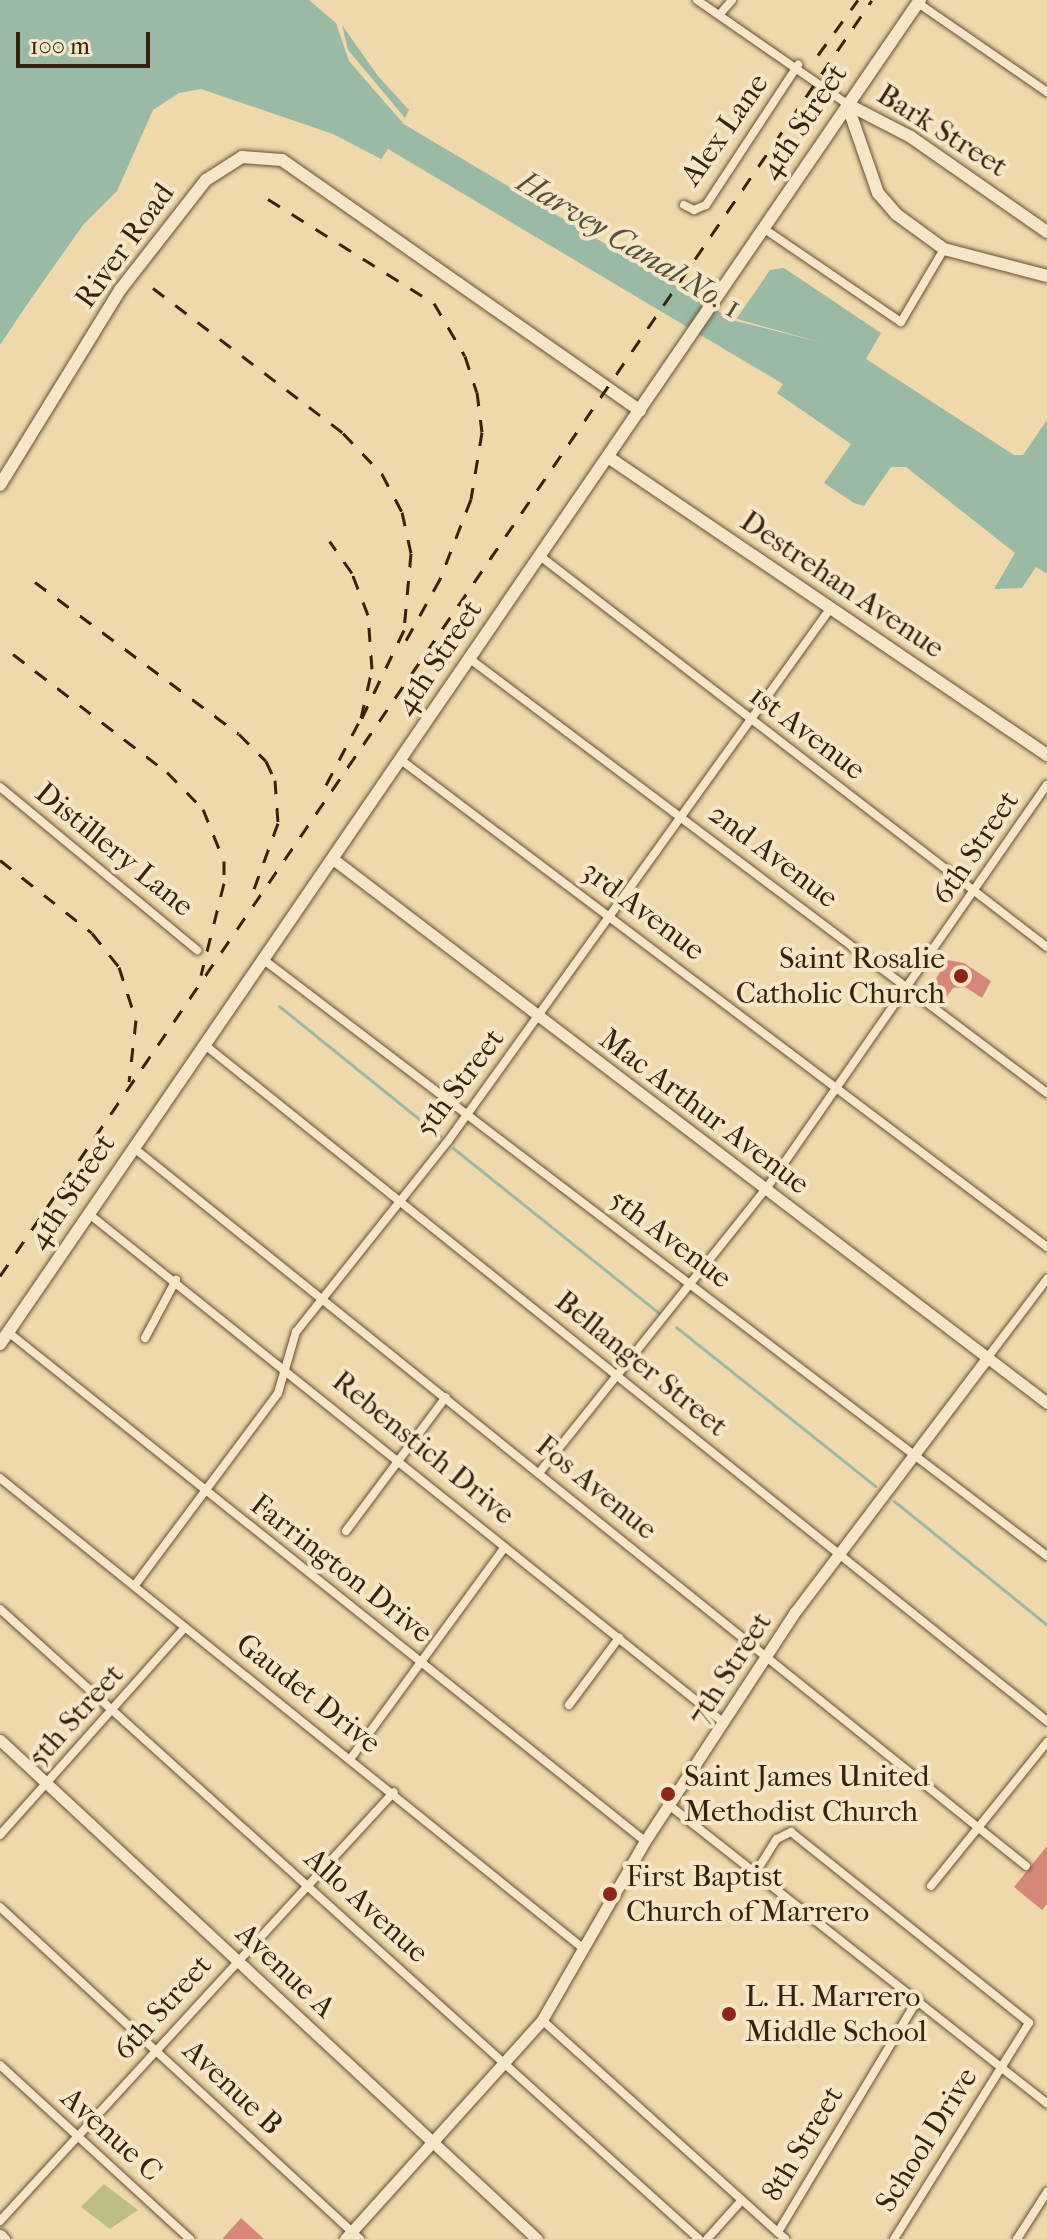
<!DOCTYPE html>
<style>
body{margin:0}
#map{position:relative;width:1047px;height:2239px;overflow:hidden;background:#efd9aa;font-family:"IM FELL French Canon",serif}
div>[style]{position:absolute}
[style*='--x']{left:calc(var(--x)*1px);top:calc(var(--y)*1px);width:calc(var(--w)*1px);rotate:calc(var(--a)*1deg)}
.green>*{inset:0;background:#bdbe86}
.water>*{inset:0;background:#9abaa5}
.pier>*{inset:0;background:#efd9aa}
.stream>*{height:3px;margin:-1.5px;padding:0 1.5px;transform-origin:1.5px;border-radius:1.5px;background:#9abaa5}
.building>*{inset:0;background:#d6877a}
.roads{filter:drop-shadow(0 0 2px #655034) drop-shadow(0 0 2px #655034)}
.minor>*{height:8px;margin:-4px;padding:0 4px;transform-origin:4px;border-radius:4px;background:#f5e6c8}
.tertiary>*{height:11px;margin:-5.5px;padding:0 5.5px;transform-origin:5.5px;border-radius:5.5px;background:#f5e6c8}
.secondary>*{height:12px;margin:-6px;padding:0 6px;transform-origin:6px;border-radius:6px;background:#f5e6c8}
.rail>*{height:3px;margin-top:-1.5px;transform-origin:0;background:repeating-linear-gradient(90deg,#37230c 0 14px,transparent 0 28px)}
.dots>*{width:22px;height:22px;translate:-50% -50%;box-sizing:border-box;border:4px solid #f5e6c8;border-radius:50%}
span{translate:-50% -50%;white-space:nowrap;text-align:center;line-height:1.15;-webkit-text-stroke:8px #f5e6c8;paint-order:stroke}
.street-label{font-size:30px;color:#37230c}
.poi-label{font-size:30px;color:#37230c}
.right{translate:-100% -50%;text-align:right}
.left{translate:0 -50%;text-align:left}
.water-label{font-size:32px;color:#55503a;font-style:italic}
.scale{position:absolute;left:16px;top:32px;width:134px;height:36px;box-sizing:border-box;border:4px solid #37230c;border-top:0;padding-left:10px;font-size:24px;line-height:28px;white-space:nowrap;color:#37230c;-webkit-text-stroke:6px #f5e6c8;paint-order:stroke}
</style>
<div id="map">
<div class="green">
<div style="clip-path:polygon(104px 2184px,138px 2210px,110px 2229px,81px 2207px)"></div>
</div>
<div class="water">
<div style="clip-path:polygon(0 0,315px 0,336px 22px,348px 24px,412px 105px,402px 123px,735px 321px,770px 270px,784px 268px,881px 333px,866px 359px,1014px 455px,1023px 455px,1047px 420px,1047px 574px,1036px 567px,1022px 588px,994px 589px,1015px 553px,906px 467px,891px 467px,864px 506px,854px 503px,824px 483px,851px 444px,777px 393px,783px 384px,388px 149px,378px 164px,332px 139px,192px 97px,156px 119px,126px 182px,0 354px)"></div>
</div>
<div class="pier">
<div style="clip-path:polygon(309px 0,321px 0,348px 20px,412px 105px,409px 110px,378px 76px,342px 25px,348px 50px,405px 118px,402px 122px,349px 61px,336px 23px)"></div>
<div style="clip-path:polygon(201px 89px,333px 134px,381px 159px,376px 167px,330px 142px,192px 102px,158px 122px,129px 184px,0 358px,0 345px,26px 306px,83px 225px,117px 191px,153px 110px,179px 93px)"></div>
<div style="clip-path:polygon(671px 276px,737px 319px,823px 343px,736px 321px,668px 281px)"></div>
</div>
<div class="stream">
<div style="--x:279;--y:1006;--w:207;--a:38.9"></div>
<div style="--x:453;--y:1148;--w:264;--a:38.7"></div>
<div style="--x:676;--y:1327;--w:255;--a:38.6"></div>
<div style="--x:894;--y:1501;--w:197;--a:39"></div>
</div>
<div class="building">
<div style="clip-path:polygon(947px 960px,964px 963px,991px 981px,982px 998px,965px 987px,953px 988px,945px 999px,930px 989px)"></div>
<div style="clip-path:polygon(1047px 1846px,1047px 1904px,1042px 1910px,1014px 1887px)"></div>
<div style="clip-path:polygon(241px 2218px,264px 2239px,222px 2239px)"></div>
</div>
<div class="roads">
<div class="minor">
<div style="--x:697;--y:0;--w:183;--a:34.7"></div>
<div style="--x:918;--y:3;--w:157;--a:34.6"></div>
<div style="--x:720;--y:14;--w:18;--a:-49"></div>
<div style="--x:684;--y:205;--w:11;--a:27"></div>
<div style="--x:694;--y:210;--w:13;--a:-23"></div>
<div style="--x:706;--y:205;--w:168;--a:-56.7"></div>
<div style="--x:763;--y:228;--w:167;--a:34.3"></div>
<div style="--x:901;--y:322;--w:85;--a:-59.5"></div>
<div style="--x:540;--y:556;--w:640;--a:37.64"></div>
<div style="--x:470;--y:659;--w:722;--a:36.95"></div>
<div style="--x:401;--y:760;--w:809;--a:37.01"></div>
<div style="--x:0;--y:787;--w:256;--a:39.6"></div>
<div style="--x:264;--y:960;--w:984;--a:37.28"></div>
<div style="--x:205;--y:1045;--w:1080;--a:38.76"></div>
<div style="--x:134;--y:1148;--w:1145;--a:38.83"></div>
<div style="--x:89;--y:1214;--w:814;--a:38.71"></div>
<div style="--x:8;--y:1332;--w:815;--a:38.63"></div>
<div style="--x:145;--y:1338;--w:66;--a:-61.9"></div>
<div style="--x:988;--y:1357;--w:98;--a:-52.9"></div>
<div style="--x:539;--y:1473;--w:364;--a:-51.4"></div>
<div style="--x:766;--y:1189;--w:492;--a:-55.2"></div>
<div style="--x:0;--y:1478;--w:750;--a:38.89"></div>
<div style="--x:346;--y:1531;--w:167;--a:-53.3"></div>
<div style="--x:135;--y:1585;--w:239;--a:-53.3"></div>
<div style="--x:278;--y:1393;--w:64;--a:-73.6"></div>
<div style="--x:296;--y:1332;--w:244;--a:-51.5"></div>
<div style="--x:448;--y:1141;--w:655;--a:-54.32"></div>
<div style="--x:0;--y:1609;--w:941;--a:42.03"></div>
<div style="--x:569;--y:1705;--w:84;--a:-53.3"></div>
<div style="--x:351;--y:1758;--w:261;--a:-53.9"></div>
<div style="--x:669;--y:1805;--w:482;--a:38.3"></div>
<div style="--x:0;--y:1835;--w:278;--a:-48.3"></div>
<div style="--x:756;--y:1872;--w:39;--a:-58"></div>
<div style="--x:777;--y:1839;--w:16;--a:-27"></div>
<div style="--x:791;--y:1832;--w:305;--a:38.7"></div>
<div style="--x:1029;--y:2023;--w:255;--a:122"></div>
<div style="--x:931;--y:1886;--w:185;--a:-51.1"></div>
<div style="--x:0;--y:1907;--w:490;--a:42.7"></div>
<div style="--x:542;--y:2020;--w:327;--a:42"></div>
<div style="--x:0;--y:2065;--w:258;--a:42.5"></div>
<div style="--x:0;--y:2221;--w:582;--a:-47.44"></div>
<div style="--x:778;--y:2232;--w:272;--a:-59"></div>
<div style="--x:707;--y:2239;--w:52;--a:-48.1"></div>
<div style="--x:1017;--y:2239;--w:56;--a:-57.4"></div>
</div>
<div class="tertiary">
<div style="--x:333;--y:859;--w:898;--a:37.3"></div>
<div style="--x:0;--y:1740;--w:733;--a:42.9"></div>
<div style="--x:0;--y:2235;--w:6;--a:45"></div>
<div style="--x:345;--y:2239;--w:295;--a:-48"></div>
<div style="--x:542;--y:2020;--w:207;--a:-60.1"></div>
<div style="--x:645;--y:1841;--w:274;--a:-56.8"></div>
<div style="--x:795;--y:1612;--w:320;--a:-52.9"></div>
</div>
<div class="secondary">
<div style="--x:1047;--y:232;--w:166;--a:-145.1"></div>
<div style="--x:911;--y:137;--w:72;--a:-152.7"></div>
<div style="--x:847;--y:104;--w:94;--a:70.8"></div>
<div style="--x:878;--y:193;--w:28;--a:49"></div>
<div style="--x:896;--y:214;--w:59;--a:36.1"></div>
<div style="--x:944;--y:249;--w:106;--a:14.7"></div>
<div style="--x:608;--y:457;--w:531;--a:34.17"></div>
<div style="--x:0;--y:485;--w:229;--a:-58.4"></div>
<div style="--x:120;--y:290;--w:140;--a:-52"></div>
<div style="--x:206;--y:180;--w:43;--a:-32.6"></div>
<div style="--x:242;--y:157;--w:40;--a:4.3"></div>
<div style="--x:282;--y:160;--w:437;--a:35"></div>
<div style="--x:0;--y:1344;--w:1629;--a:-55.61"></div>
</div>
</div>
<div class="rail">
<div style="--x:818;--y:55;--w:68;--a:-54"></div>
<div style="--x:268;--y:199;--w:196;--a:32.1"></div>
<div style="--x:434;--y:303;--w:61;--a:59.7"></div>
<div style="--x:465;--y:356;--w:38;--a:72"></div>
<div style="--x:477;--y:392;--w:40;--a:82.9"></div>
<div style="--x:482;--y:432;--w:68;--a:99.3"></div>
<div style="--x:471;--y:499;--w:86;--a:111.2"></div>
<div style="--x:440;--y:579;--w:74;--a:119"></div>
<div style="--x:153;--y:288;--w:239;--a:37.3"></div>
<div style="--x:343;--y:433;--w:57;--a:46.4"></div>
<div style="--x:382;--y:474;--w:43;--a:62.2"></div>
<div style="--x:402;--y:512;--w:42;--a:77.6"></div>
<div style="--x:411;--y:553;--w:77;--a:95.2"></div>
<div style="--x:404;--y:630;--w:102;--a:115.6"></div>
<div style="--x:35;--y:582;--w:254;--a:36.7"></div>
<div style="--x:239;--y:734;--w:38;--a:45"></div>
<div style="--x:266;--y:761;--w:21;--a:65"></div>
<div style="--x:275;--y:780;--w:43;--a:86"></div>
<div style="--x:278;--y:823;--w:79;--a:110"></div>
<div style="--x:13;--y:654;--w:194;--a:37.5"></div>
<div style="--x:167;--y:772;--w:52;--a:45.8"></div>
<div style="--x:203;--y:809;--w:56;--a:68"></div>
<div style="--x:224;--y:861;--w:22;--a:90"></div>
<div style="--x:224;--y:883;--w:95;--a:104"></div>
<div style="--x:326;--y:785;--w:76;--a:-62.4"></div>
<div style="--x:361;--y:718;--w:50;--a:-77.3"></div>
<div style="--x:372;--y:669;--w:54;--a:-94.2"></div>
<div style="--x:368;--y:615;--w:45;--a:-110.9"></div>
<div style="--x:352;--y:573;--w:39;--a:-125"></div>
<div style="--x:0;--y:860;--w:117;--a:38.4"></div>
<div style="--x:92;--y:933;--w:43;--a:51.5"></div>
<div style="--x:119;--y:967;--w:56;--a:72.2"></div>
<div style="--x:136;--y:1020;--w:62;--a:96.4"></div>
<div style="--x:0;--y:1276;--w:1545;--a:-55.65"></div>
</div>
<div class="dots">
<div style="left:961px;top:976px;background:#8f2418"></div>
<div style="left:668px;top:1794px;background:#8f2418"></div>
<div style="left:610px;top:1894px;background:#8f2418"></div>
<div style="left:729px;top:2014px;background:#8f2418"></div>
</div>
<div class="street-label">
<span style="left:804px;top:122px;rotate:-56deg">4th Street</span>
<span style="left:725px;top:130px;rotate:-55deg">Alex Lane</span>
<span style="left:942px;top:131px;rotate:32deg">Bark Street</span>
<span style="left:125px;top:246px;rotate:-54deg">River Road</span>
<span style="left:842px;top:585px;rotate:34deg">Destrehan Avenue</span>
<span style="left:439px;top:658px;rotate:-56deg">4th Street</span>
<span style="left:807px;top:733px;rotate:37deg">1st Avenue</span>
<span style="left:976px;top:848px;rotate:-56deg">6th Street</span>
<span style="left:114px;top:850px;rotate:39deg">Distillery Lane</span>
<span style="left:773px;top:856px;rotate:37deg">2nd Avenue</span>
<span style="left:643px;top:911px;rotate:37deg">3rd Avenue</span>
<span style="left:460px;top:1083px;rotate:-53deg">5th Street</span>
<span style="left:704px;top:1112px;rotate:37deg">Mac Arthur Avenue</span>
<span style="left:72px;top:1192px;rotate:-56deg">4th Street</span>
<span style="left:670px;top:1239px;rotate:37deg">5th Avenue</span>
<span style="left:641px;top:1364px;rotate:39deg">Bellanger Street</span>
<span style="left:423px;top:1448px;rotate:39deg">Rebenstich Drive</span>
<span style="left:596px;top:1488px;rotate:39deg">Fos Avenue</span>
<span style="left:341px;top:1569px;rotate:38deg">Farrington Drive</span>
<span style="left:730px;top:1669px;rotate:-57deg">7th Street</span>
<span style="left:308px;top:1694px;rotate:38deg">Gaudet Drive</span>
<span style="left:76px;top:1716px;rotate:-48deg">5th Street</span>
<span style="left:366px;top:1906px;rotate:42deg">Allo Avenue</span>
<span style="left:285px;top:1971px;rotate:43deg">Avenue A</span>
<span style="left:163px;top:2008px;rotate:-48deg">6th Street</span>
<span style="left:232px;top:2088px;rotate:43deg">Avenue B</span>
<span style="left:111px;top:2135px;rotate:42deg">Avenue C</span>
<span style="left:927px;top:2140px;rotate:-58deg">School Drive</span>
<span style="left:803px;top:2144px;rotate:-59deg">8th Street</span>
</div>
<div class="poi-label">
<span class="right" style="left:945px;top:976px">Saint Rosalie<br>Catholic Church</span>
<span class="left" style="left:684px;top:1794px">Saint James United<br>Methodist Church</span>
<span class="left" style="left:626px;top:1894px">First Baptist<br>Church of Marrero</span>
<span class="left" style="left:745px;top:2014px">L. H. Marrero<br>Middle School</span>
</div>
<div class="water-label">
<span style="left:629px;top:245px;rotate:31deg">Harvey Canal No. 1</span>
</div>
<div class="scale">100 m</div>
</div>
